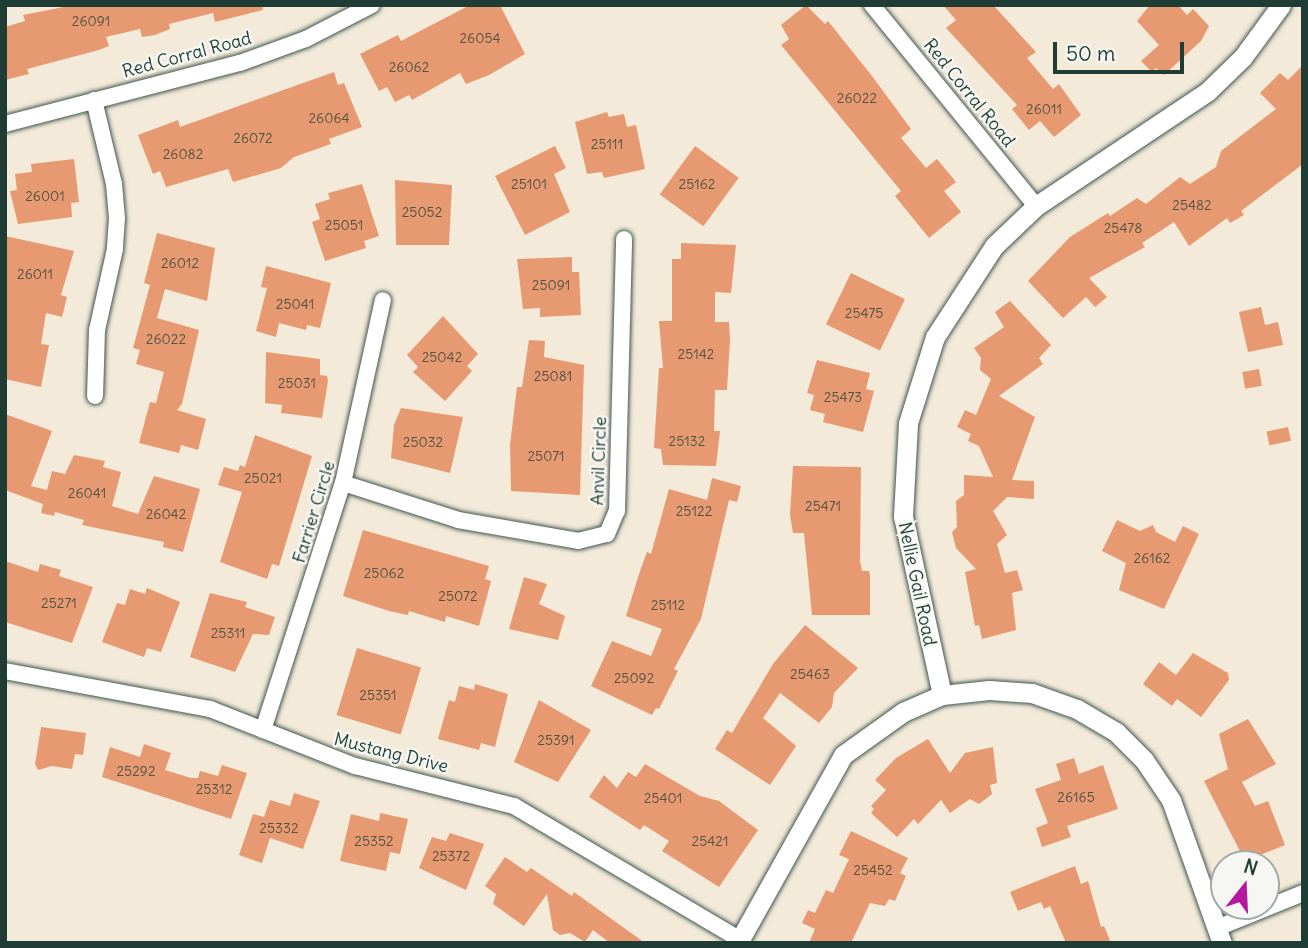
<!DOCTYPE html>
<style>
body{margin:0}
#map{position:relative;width:1308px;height:948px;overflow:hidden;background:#f3eada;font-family:Delius,sans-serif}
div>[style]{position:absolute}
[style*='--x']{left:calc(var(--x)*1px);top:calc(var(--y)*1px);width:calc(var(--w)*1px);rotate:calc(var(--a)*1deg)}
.building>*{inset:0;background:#e79a71;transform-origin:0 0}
.roads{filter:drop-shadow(0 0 2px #3f574d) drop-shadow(0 0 2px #3f574d)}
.minor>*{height:16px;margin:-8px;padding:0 8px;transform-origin:8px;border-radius:8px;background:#fff}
.tertiary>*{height:19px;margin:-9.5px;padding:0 9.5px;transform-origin:9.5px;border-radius:9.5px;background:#fff}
span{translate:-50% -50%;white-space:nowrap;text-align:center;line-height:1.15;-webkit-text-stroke:5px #f6f6f2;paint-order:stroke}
.number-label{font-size:14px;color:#515443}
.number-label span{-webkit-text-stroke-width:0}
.street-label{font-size:18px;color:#1f3d34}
.frame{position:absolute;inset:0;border:7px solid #1f3d34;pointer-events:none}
.north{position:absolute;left:1210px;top:850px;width:70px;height:70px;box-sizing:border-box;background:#f6f6f2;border:2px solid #a0aca6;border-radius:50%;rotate:18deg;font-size:19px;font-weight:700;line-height:28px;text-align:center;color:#1f3d34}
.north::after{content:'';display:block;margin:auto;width:24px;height:32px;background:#b5179e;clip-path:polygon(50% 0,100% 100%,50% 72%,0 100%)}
.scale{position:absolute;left:1053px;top:42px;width:131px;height:32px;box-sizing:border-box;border:4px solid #1f3d34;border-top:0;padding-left:9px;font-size:21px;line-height:24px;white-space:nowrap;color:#1f3d34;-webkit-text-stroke:5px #f6f6f2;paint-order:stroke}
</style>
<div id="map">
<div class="building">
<div style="clip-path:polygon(74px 5px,262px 5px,263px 10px,215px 22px,213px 13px,169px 24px,170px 29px,155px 35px,142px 37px,140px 29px,106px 37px,109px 46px,99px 50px,27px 69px,29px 74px,5px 80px,5px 27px,25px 21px,23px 15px)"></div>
<div style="clip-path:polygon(470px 5px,500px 5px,525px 54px,489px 75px,466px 84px,460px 73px,412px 100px,409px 95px,395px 102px,387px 87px,379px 91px,360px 54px,398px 35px,401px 41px)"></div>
<div style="clip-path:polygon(806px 5px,825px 24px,828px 21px,872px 76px,911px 129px,901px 138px,926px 168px,937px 159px,956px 182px,944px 191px,961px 212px,929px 238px,895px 196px,901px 191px,781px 45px,789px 39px,781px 25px)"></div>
<div style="clip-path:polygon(943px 5px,993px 5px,1036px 52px,1027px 58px,1053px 89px,1059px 84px,1081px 115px,1054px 137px,1040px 121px,1029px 130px,1012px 109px,1017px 105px,946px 28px,956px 20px)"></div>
<div style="clip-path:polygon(1150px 5px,1178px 5px,1187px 15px,1193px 9px,1209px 26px,1201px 41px,1164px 75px,1156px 68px,1152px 72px,1141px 61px,1159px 45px,1137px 21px)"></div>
<div style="clip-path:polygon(1303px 65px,1303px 164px,1241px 211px,1244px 215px,1230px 223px,1227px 218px,1189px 246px,1174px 222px,1142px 243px,1145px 247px,1089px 278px,1107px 297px,1095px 307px,1086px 297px,1063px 318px,1028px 281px,1070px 237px,1108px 213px,1110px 216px,1137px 198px,1146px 204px,1180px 177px,1190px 184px,1216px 167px,1221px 151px,1276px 109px,1260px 93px,1280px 73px,1288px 80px)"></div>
<div style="clip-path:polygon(334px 72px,338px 85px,344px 83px,362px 127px,329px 139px,331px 144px,294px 157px,281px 168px,233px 182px,228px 169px,166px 187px,160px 171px,153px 174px,138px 135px,178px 120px,180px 127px)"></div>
<div style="clip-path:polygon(607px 112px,609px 117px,624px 114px,627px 127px,636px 125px,645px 169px,604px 178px,602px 172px,587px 174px,575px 122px)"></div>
<div style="clip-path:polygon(555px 146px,566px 168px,554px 174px,570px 212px,525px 235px,495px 176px)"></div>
<div style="left:695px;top:146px;width:54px;height:60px;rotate:36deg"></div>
<div style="clip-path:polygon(74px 159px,79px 202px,71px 203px,72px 217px,18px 224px,10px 191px,17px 190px,15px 174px,32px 172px,31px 164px)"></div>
<div style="clip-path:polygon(395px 180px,452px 185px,449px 245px,396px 245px)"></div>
<div style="clip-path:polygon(362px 184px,379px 236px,364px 241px,366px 248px,325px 261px,312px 222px,320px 219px,315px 204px,330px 199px,328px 193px)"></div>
<div style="clip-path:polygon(157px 233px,215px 248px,207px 301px,165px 289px,157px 318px,199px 330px,182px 404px,177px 410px,206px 419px,198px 450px,181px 445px,179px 453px,139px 443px,150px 402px,156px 403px,164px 372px,136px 364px,140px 350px,133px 348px,150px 285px,144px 283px)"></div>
<div style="clip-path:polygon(5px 236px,74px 251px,61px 295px,67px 297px,62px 317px,46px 313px,41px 344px,49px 345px,41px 387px,5px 379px)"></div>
<div style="clip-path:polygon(681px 243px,736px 245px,731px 293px,715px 292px,715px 322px,729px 322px,730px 340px,727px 390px,715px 390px,714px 431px,720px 431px,716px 466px,663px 465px,661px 449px,654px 448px,659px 368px,663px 368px,659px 321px,672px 321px,672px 259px,681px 259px)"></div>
<div style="clip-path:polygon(572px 257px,572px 272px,579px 272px,581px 315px,540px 317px,540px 308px,523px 309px,517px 259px)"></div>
<div style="clip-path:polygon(266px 266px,331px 283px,320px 328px,307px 325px,306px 330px,279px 323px,276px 337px,256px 331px,267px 288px,261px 287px)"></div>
<div style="left:851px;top:273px;width:60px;height:57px;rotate:26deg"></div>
<div style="clip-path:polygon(1010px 301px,1051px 345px,1039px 358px,1043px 364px,999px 396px,1035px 417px,1012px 480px,1034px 481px,1034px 499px,1007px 497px,993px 511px,1007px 535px,997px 544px,1005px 573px,1017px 570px,1023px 590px,1012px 593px,1016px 630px,982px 639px,979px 625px,975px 626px,965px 572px,976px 569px,956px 548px,952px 532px,957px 527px,956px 501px,964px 495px,964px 475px,993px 477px,979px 446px,968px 441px,971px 434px,957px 427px,965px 410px,976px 415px,991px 379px,980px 370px,981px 358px,974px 348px,1004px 327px,995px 312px)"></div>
<div style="clip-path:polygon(1261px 307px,1265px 325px,1278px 322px,1283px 345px,1248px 352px,1239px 312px)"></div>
<div style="clip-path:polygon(443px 316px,478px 354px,467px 366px,472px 371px,445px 401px,413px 372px,418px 367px,407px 355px)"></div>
<div style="clip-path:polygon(529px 340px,545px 341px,544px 357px,584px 365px,580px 495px,511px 491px,510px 445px,517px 387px,522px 387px)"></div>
<div style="clip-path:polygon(266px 352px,320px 359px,320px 375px,327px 376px,328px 381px,322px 418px,281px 413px,282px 405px,265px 403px)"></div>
<div style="clip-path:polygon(817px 360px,870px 373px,866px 389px,874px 391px,863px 432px,823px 422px,825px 414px,810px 410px,814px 395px,807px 393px)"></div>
<div style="left:1259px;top:369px;width:17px;height:17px;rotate:80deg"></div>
<div style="clip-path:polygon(401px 408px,463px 417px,450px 473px,391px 458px,394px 425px)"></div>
<div style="clip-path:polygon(5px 414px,52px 431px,31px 486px,47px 490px,52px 471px,65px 474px,74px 455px,105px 461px,103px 467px,121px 472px,112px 506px,138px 514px,154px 476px,200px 489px,183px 552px,163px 547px,164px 542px,82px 525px,84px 520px,55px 512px,54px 516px,41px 513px,43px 504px,5px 490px)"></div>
<div style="left:1288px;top:427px;width:14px;height:22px;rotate:78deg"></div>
<div style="clip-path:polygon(255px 435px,312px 456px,279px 566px,272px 564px,267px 579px,220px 562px,242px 492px,218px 485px,224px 467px,238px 471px,240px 465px,245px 467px)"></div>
<div style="clip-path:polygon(793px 466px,861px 467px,860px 561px,862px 571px,869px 571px,870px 576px,870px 615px,812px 615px,804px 533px,793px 533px,790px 515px)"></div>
<div style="clip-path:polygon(712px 478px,741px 486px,737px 502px,729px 500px,701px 619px,674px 669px,678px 671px,659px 709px,656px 708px,652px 715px,591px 686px,612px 641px,651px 656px,662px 629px,626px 616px,640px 571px,647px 552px,651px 554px,669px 489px,707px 500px)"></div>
<div style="clip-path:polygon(1117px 520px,1140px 531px,1153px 525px,1156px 532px,1175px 542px,1183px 526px,1199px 534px,1164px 609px,1119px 590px,1126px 563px,1102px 551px)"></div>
<div style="clip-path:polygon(363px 530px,489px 566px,485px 579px,491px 581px,479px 626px,446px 616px,445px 622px,409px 611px,408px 615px,389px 611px,343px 596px)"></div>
<div style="clip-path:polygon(5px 561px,38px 572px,40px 564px,61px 570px,59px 576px,93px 587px,72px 643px,5px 622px)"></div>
<div style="clip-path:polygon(524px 577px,547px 584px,539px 604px,565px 616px,558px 640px,509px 629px)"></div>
<div style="clip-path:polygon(147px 588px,180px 602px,161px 652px,147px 648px,144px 657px,102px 642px,117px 603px,125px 605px,130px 589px,145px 594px)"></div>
<div style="clip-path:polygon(210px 593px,247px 602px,245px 607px,275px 617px,269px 635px,253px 634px,235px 672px,190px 657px)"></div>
<div style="clip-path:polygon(805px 625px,858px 668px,834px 693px,832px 707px,819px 723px,780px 693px,763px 718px,796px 746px,770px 785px,715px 749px,727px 730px,732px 733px,773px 664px)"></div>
<div style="left:357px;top:648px;width:67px;height:70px;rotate:17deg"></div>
<div style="clip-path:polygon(1193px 653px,1228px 673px,1229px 680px,1201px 717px,1177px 699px,1172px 706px,1143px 684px,1159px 662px,1176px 675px)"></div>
<div style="clip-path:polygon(475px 684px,508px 694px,495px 747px,481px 743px,479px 750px,438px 739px,449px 700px,455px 702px,459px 686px,474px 690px)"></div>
<div style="clip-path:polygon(539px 700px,591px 730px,558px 782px,514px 762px)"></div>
<div style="clip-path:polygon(1248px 719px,1276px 764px,1242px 782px,1255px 806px,1268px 801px,1285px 845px,1245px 861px,1204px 781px,1228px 769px,1219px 734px)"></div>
<div style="clip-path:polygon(41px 727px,86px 733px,83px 755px,75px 754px,72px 769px,52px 766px,38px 770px,35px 764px)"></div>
<div style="clip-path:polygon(928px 739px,950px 773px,965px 753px,993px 747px,997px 783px,990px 785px,992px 794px,979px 804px,970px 799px,950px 813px,941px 800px,918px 824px,914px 819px,897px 837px,871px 813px,874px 809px,871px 806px,886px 790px,875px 780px,896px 758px)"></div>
<div style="clip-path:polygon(144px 744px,171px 753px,165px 770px,191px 778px,198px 778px,200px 771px,218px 776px,222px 765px,247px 773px,231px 819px,102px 777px,110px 747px,140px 757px)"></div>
<div style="clip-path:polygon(1074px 758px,1079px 774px,1103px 765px,1118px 809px,1067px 826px,1071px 837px,1042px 847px,1036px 828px,1048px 823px,1035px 789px,1061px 780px,1056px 764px)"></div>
<div style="clip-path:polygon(645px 764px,700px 796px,719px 801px,758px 830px,719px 887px,662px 851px,669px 841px,644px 825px,640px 830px,589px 797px,604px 775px,617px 788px,628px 772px,636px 777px)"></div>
<div style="clip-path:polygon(294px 793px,320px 801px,303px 849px,270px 838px,262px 863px,239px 855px,253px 814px,264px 817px,270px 800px,290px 806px)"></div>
<div style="clip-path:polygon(380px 813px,408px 819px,400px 854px,390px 852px,386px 871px,340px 861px,351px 814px,379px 821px)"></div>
<div style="clip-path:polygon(851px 831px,908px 858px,900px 873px,906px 876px,895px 901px,889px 899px,885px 906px,870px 903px,851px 943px,809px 943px,815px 929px,802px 923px,808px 910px,815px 913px,826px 890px,833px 893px,849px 859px,839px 855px)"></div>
<div style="clip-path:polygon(450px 833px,484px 844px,466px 890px,419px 868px,432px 837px,446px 841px)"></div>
<div style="clip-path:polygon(505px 857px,527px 872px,531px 868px,572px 896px,574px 892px,645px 943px,610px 943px,593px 930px,585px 942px,570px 933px,560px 935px,553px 930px,547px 894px,524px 926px,493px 904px,496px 894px,485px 886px)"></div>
<div style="clip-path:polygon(1075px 866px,1081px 884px,1088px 881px,1101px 927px,1104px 926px,1111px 943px,1066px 943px,1050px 906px,1044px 909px,1041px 902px,1018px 911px,1010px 892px)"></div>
</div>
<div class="roads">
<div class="minor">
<div style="--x:872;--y:5;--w:259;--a:50.8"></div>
<div style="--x:94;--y:100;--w:86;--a:76.6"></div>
<div style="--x:114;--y:184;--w:34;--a:85"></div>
<div style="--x:117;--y:218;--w:31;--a:94"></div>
<div style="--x:115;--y:249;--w:83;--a:102.5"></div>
<div style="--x:97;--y:330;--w:66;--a:91.7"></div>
<div style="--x:5;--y:124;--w:243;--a:-14.6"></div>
<div style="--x:240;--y:63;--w:70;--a:-20"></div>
<div style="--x:306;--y:39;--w:74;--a:-27.3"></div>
<div style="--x:343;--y:483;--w:121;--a:17.8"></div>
<div style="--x:458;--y:520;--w:122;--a:9.9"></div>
<div style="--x:578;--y:541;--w:30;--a:-14"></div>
<div style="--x:607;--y:534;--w:25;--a:-67"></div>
<div style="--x:617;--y:511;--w:272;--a:-88.5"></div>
<div style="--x:5;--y:671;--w:208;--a:10.5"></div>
<div style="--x:210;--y:709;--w:156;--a:21.5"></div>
<div style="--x:355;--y:766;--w:164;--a:14.1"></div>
<div style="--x:514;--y:806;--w:264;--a:30.6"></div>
<div style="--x:263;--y:730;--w:260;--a:-72.1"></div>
<div style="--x:343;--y:483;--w:187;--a:-77.7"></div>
<div style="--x:1217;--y:928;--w:93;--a:-22.1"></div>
</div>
<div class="tertiary">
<div style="--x:942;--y:695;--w:183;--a:-102.3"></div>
<div style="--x:903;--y:516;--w:93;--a:-86.9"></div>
<div style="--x:908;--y:423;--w:90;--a:-72.6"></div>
<div style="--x:935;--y:337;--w:108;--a:-57"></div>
<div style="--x:994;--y:246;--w:58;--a:-43.6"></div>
<div style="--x:1036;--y:206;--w:206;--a:-33.7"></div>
<div style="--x:1207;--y:92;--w:50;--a:-44.2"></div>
<div style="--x:1243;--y:57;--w:64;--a:-53.8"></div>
<div style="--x:738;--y:943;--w:215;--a:-60.8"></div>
<div style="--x:843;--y:755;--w:74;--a:-35.6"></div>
<div style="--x:903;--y:712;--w:43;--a:-23.6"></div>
<div style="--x:942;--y:695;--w:47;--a:-6.1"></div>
<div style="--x:989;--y:690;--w:43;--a:4"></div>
<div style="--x:1032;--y:693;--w:48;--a:19.6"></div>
<div style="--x:1077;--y:709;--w:45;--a:30.5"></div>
<div style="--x:1116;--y:732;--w:40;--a:45"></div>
<div style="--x:1144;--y:760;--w:48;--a:56"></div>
<div style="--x:1171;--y:800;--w:152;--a:70.4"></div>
</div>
</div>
<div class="number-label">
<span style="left:91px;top:21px">26091</span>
<span style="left:480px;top:38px">26054</span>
<span style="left:409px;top:67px">26062</span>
<span style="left:857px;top:98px">26022</span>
<span style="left:1044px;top:109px">26011</span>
<span style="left:329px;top:118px">26064</span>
<span style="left:253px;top:138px">26072</span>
<span style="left:607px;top:144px">25111</span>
<span style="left:183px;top:154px">26082</span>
<span style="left:529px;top:184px">25101</span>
<span style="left:697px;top:184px">25162</span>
<span style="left:45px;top:196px">26001</span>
<span style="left:1192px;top:205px">25482</span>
<span style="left:422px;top:212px">25052</span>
<span style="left:344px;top:225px">25051</span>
<span style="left:1123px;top:228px">25478</span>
<span style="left:180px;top:263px">26012</span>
<span style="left:35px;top:274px">26011</span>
<span style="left:551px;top:285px">25091</span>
<span style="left:295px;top:304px">25041</span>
<span style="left:864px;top:313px">25475</span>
<span style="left:166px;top:339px">26022</span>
<span style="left:696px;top:354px">25142</span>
<span style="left:442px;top:357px">25042</span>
<span style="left:553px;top:376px">25081</span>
<span style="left:297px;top:383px">25031</span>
<span style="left:843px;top:397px">25473</span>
<span style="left:687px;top:441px">25132</span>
<span style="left:423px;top:442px">25032</span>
<span style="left:546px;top:456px">25071</span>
<span style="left:263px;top:478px">25021</span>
<span style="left:87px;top:493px">26041</span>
<span style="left:823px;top:506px">25471</span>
<span style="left:694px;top:511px">25122</span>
<span style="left:166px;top:514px">26042</span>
<span style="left:1152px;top:558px">26162</span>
<span style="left:384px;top:573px">25062</span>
<span style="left:458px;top:596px">25072</span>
<span style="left:59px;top:603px">25271</span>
<span style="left:668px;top:605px">25112</span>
<span style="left:228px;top:633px">25311</span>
<span style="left:810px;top:674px">25463</span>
<span style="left:634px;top:678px">25092</span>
<span style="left:378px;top:695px">25351</span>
<span style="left:556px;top:740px">25391</span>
<span style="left:136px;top:771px">25292</span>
<span style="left:214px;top:789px">25312</span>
<span style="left:1076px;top:797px">26165</span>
<span style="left:663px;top:798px">25401</span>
<span style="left:279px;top:828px">25332</span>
<span style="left:374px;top:841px">25352</span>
<span style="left:710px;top:841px">25421</span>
<span style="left:451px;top:856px">25372</span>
<span style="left:873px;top:870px">25452</span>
</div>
<div class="street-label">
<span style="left:187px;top:55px;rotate:-15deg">Red Corral Road</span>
<span style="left:969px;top:93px;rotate:51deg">Red Corral Road</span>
<span style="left:599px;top:461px;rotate:-88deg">Anvil Circle</span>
<span style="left:314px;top:512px;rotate:-73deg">Farrier Circle</span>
<span style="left:917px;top:584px;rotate:78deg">Nellie Gail Road</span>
<span style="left:391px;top:753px;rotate:14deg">Mustang Drive</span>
</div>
<div class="frame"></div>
<div class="north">N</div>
<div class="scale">50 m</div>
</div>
